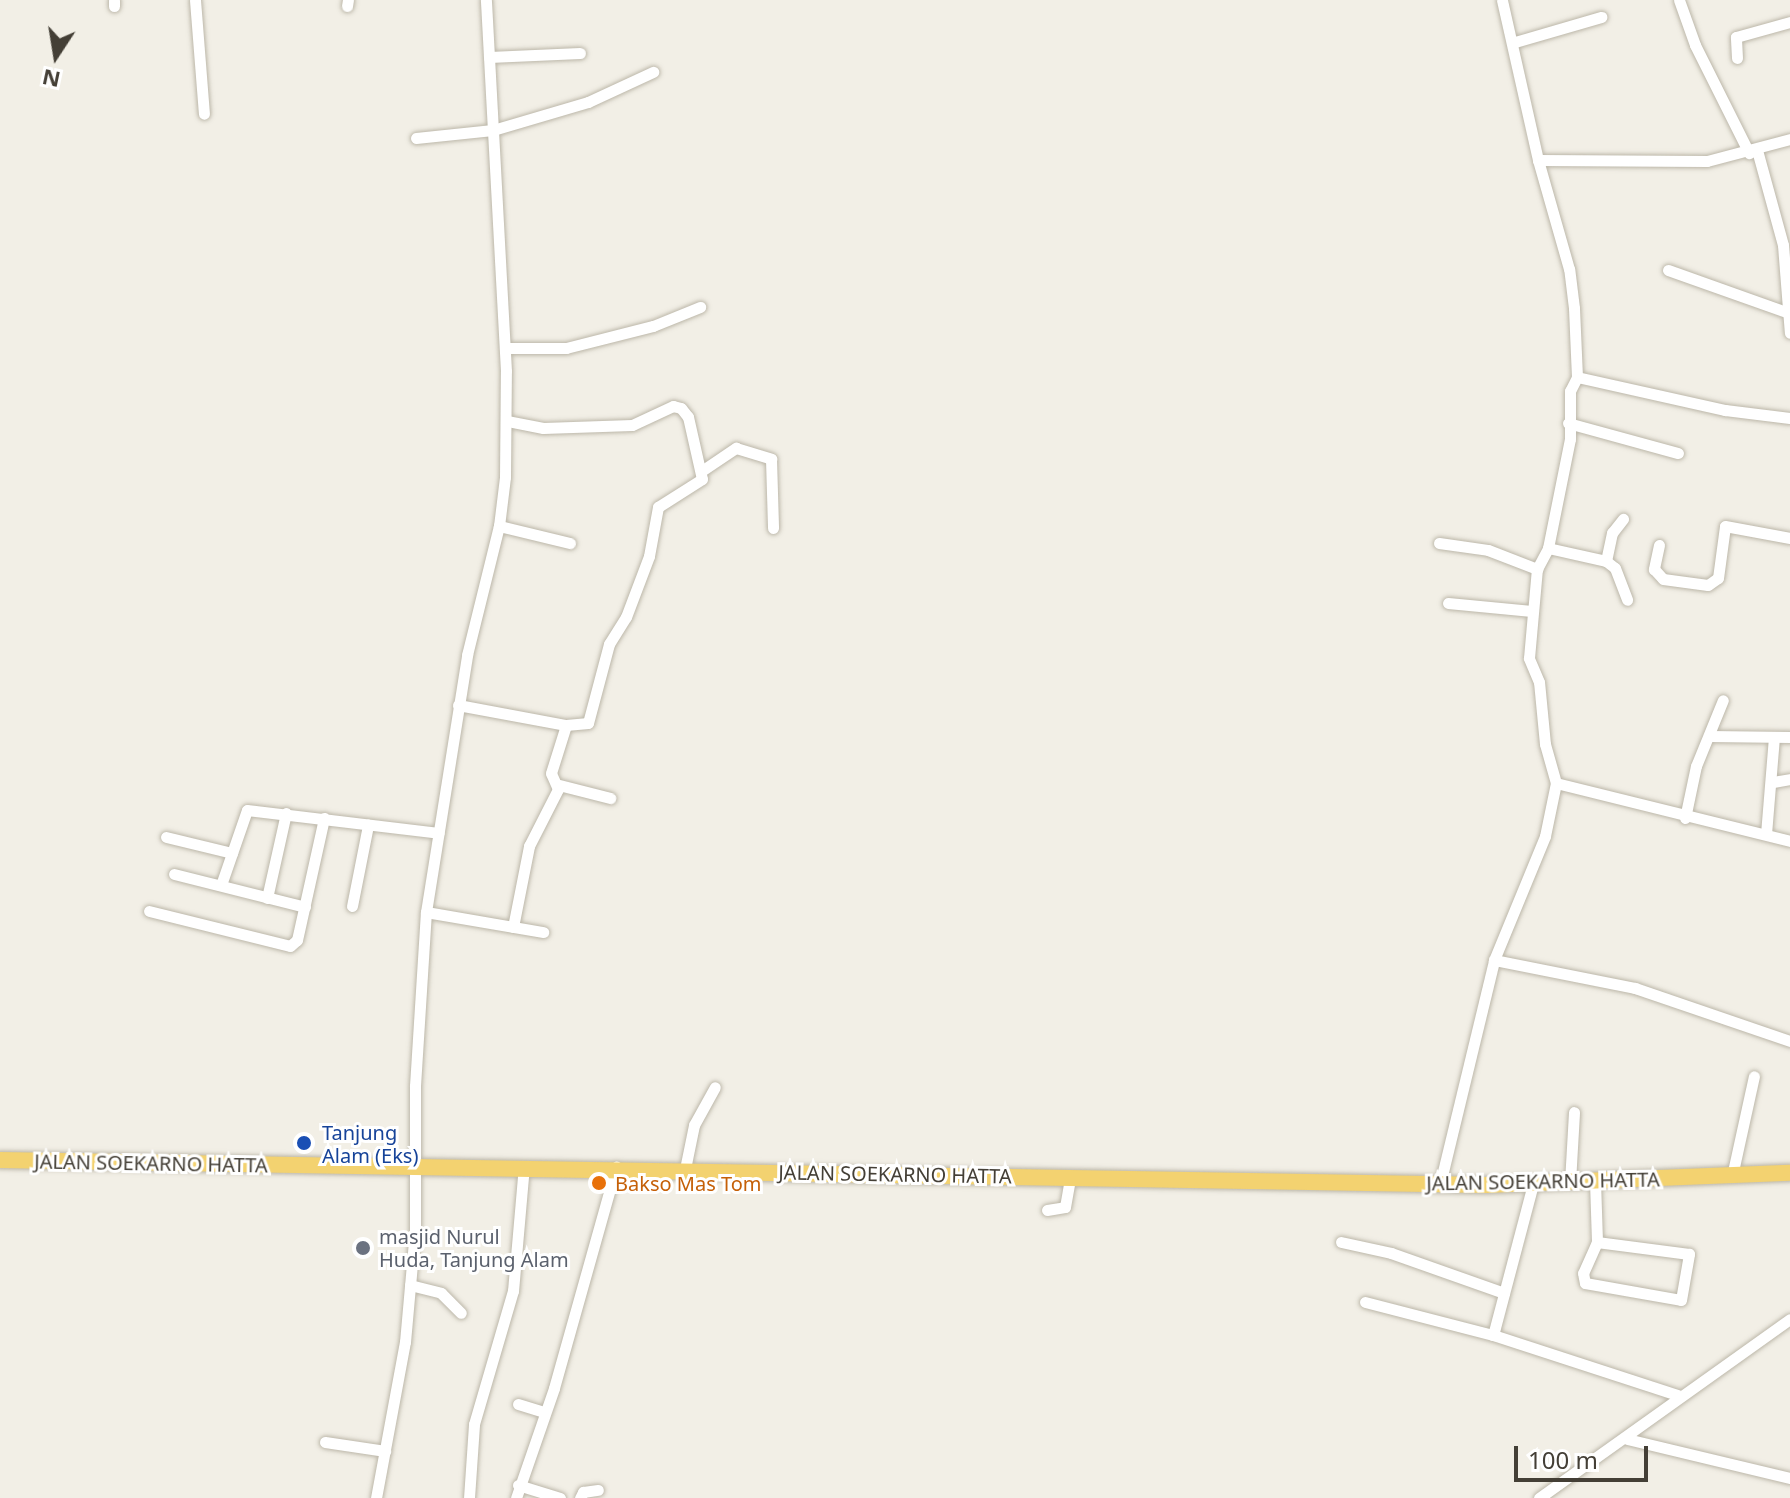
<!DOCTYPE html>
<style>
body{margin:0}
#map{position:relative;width:1790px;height:1498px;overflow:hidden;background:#f2efe6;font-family:"Noto Sans",sans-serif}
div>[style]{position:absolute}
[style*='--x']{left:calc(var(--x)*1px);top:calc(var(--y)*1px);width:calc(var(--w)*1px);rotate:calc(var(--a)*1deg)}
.roads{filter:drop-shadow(0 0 2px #bcb7a9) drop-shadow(0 0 2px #bcb7a9)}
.minor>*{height:11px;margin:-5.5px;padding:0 5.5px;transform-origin:5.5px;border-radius:5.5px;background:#fff}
.highway>*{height:16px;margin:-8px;padding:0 8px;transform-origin:8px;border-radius:8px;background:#f3d270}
.dots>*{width:22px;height:22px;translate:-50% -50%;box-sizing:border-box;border:4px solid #fff;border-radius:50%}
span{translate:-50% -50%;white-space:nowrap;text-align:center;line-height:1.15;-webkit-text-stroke:6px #fff;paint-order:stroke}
.transit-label{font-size:20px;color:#164399}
.left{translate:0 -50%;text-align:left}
.street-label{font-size:20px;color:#443f36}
.food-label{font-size:20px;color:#c56008}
.worship-label{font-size:20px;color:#5b616d}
.north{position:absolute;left:16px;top:16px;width:80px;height:80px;-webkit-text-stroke:6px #fff;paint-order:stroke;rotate:192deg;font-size:22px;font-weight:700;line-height:32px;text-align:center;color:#443f36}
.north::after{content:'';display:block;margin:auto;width:28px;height:36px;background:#443f36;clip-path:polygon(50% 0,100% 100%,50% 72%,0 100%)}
.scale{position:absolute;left:1514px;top:1446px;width:134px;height:36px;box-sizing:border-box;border:4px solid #443f36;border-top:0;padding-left:10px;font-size:24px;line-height:28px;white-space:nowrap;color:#443f36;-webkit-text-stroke:6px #fff;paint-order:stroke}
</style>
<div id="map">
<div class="roads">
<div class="minor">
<div style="--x:195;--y:0;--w:114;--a:85.5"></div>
<div style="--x:1679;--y:0;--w:48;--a:70.4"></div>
<div style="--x:1695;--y:45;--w:121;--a:63.4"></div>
<div style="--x:114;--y:6;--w:6;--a:-90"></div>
<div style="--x:347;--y:6;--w:6;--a:-81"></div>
<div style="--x:1515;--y:42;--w:90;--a:-16.2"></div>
<div style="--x:489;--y:57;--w:91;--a:-2.5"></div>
<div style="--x:1737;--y:58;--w:21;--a:-93"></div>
<div style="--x:1736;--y:37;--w:56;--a:-15.5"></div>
<div style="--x:416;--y:138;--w:77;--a:-5.9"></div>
<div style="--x:493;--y:130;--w:99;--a:-16.4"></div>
<div style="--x:588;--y:102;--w:72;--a:-24.8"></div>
<div style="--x:1757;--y:150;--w:98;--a:74.7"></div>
<div style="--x:1783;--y:245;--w:88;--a:85.5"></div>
<div style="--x:1538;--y:160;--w:169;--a:0.3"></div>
<div style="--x:1707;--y:161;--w:86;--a:-14.8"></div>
<div style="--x:1668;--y:270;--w:128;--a:19.6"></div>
<div style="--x:505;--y:348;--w:61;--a:0"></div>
<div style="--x:566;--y:348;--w:90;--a:-14.2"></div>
<div style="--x:653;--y:326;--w:51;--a:-22"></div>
<div style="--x:1577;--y:377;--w:152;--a:12.6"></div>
<div style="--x:1725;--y:410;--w:65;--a:7"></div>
<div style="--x:1568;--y:423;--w:114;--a:15.3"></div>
<div style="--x:703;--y:470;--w:40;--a:-34"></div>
<div style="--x:736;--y:448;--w:37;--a:17"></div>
<div style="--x:771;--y:459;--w:69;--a:88.3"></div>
<div style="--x:499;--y:526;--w:73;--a:13.5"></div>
<div style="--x:1439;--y:543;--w:49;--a:8.1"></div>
<div style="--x:1488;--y:550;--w:53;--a:21.2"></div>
<div style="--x:1659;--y:545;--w:25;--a:102"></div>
<div style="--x:1654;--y:569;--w:13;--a:48"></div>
<div style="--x:1663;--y:579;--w:45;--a:7.6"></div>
<div style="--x:1708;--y:585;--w:12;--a:-35"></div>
<div style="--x:1718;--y:578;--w:52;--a:-82.3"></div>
<div style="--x:1725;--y:526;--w:66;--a:10.5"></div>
<div style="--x:1548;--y:548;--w:59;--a:12.6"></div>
<div style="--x:1606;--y:561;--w:11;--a:38"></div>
<div style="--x:1615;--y:568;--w:34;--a:69"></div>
<div style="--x:1606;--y:561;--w:29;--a:-78"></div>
<div style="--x:1612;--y:533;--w:18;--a:-52"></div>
<div style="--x:1448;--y:603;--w:84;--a:5.4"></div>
<div style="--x:458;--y:705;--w:110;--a:10.5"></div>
<div style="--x:566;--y:725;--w:22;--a:-5"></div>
<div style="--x:588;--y:723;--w:82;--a:-75.1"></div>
<div style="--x:609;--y:644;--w:32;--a:-58"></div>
<div style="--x:626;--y:617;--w:65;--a:-69.3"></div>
<div style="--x:649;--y:556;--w:50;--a:-79.6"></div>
<div style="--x:658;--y:507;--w:52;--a:-32.5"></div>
<div style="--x:702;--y:479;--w:64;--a:-102.7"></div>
<div style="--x:688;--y:417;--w:11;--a:-128"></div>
<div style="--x:681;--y:408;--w:8;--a:-166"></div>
<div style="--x:673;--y:406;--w:45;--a:155.1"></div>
<div style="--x:632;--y:425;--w:89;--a:178.1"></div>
<div style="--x:543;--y:428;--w:37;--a:-169"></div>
<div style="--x:1709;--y:736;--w:81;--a:0.7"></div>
<div style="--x:1773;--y:782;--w:17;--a:-10"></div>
<div style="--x:1556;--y:783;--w:241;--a:13.9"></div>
<div style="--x:559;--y:785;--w:53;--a:14.3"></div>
<div style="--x:1685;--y:818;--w:53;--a:-78.1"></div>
<div style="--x:1696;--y:766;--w:71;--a:-67.8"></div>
<div style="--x:1766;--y:834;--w:97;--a:-85.3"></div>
<div style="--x:166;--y:837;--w:68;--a:13.6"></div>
<div style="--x:174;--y:874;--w:135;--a:14.1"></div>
<div style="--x:221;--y:885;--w:79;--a:-70.9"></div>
<div style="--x:247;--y:810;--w:193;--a:6.8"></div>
<div style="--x:267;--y:898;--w:87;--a:-77.4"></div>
<div style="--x:352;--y:906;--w:83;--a:-78.8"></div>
<div style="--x:149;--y:911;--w:145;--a:13.9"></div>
<div style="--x:290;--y:946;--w:9;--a:-41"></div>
<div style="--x:297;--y:940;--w:125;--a:-77.5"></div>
<div style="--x:426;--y:912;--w:119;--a:9.7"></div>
<div style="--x:513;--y:927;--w:83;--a:-78.8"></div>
<div style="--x:529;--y:846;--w:64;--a:-63"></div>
<div style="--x:558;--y:789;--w:17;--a:-114"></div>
<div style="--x:551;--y:773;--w:50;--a:-72.6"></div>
<div style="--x:1494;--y:960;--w:144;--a:11.2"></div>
<div style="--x:1635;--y:988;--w:164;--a:18.9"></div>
<div style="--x:685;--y:1169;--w:45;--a:-78.4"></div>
<div style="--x:694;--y:1125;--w:43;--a:-61.1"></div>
<div style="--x:1732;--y:1176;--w:102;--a:-77.6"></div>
<div style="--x:1595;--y:1181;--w:61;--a:88.1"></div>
<div style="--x:1597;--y:1242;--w:34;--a:114"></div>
<div style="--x:1583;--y:1273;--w:10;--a:79"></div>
<div style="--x:1585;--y:1283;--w:97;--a:10"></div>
<div style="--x:1681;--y:1300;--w:47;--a:-80.1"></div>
<div style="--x:1689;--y:1254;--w:93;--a:-172.6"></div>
<div style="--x:1570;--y:1182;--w:70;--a:-86.7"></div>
<div style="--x:1440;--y:1184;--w:230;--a:-76.4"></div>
<div style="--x:1494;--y:960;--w:134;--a:-67.6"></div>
<div style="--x:1545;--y:836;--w:54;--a:-78.3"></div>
<div style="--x:1556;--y:783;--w:41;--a:-105.8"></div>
<div style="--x:1545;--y:744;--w:62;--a:-95.5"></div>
<div style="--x:1539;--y:682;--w:26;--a:-113"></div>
<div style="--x:1529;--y:658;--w:89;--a:-84.9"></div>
<div style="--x:1537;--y:569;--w:24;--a:-62"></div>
<div style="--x:1548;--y:548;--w:111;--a:-78.6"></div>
<div style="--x:1570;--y:439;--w:48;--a:-90"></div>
<div style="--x:1570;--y:391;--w:16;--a:-63"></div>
<div style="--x:1577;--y:377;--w:69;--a:-92.5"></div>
<div style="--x:1574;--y:308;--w:39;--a:-97"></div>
<div style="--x:1569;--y:269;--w:113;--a:-105.9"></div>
<div style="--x:1538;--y:160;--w:164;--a:-102.7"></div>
<div style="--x:1533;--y:1184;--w:156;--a:104.8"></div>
<div style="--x:1493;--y:1335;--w:194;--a:18"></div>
<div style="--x:1047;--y:1210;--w:18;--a:-9"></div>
<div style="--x:1065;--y:1207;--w:28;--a:-80"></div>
<div style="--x:1341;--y:1242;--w:51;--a:12.4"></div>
<div style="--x:1391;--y:1253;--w:120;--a:19.5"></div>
<div style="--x:410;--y:1285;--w:32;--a:14"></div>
<div style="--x:441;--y:1293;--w:28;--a:45"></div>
<div style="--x:1365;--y:1302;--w:132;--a:14.5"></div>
<div style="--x:518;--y:1404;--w:28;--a:17"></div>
<div style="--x:1627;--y:1439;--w:168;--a:13.5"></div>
<div style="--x:325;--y:1442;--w:61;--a:8.5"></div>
<div style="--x:518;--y:1485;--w:44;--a:17.2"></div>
<div style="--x:376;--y:1498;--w:159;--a:-79.5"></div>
<div style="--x:405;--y:1342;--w:113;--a:-84.9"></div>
<div style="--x:415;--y:1229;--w:143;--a:-90"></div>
<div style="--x:415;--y:1086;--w:174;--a:-86.4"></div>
<div style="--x:426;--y:912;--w:260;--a:-80.9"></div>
<div style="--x:467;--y:655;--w:133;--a:-76.1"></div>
<div style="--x:499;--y:526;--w:49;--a:-83"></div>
<div style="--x:505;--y:477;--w:106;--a:-89.5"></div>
<div style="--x:506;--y:371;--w:372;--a:-93.1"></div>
<div style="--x:469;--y:1498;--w:74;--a:-86.1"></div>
<div style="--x:474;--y:1424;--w:139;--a:-73.7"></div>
<div style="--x:513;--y:1291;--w:125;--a:-85"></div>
<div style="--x:516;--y:1498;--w:116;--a:-70.9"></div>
<div style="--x:554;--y:1388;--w:230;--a:-74.3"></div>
<div style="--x:580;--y:1498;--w:7;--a:-63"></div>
<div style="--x:583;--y:1492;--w:15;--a:-8"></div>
<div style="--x:1539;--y:1498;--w:308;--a:-35.5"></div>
</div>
<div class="highway">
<div style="--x:0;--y:1160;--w:1486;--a:0.96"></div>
<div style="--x:1486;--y:1185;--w:304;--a:-2.3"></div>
</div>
</div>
<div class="dots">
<div style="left:304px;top:1143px;background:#1a4fb4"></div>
<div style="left:599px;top:1183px;background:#e8710a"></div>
<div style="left:363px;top:1248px;background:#6b7280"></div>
</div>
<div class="transit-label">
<span class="left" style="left:322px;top:1144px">Tanjung<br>Alam (Eks)</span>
</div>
<div class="street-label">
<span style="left:151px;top:1163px;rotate:1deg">JALAN SOEKARNO HATTA</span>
<span style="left:895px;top:1174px;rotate:1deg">JALAN SOEKARNO HATTA</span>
<span style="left:1543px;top:1181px;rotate:-1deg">JALAN SOEKARNO HATTA</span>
</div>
<div class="food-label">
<span class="left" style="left:615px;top:1183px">Bakso Mas Tom</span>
</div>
<div class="worship-label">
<span class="left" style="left:379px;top:1248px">masjid Nurul<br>Huda, Tanjung Alam</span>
</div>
<div class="north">N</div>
<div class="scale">100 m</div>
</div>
